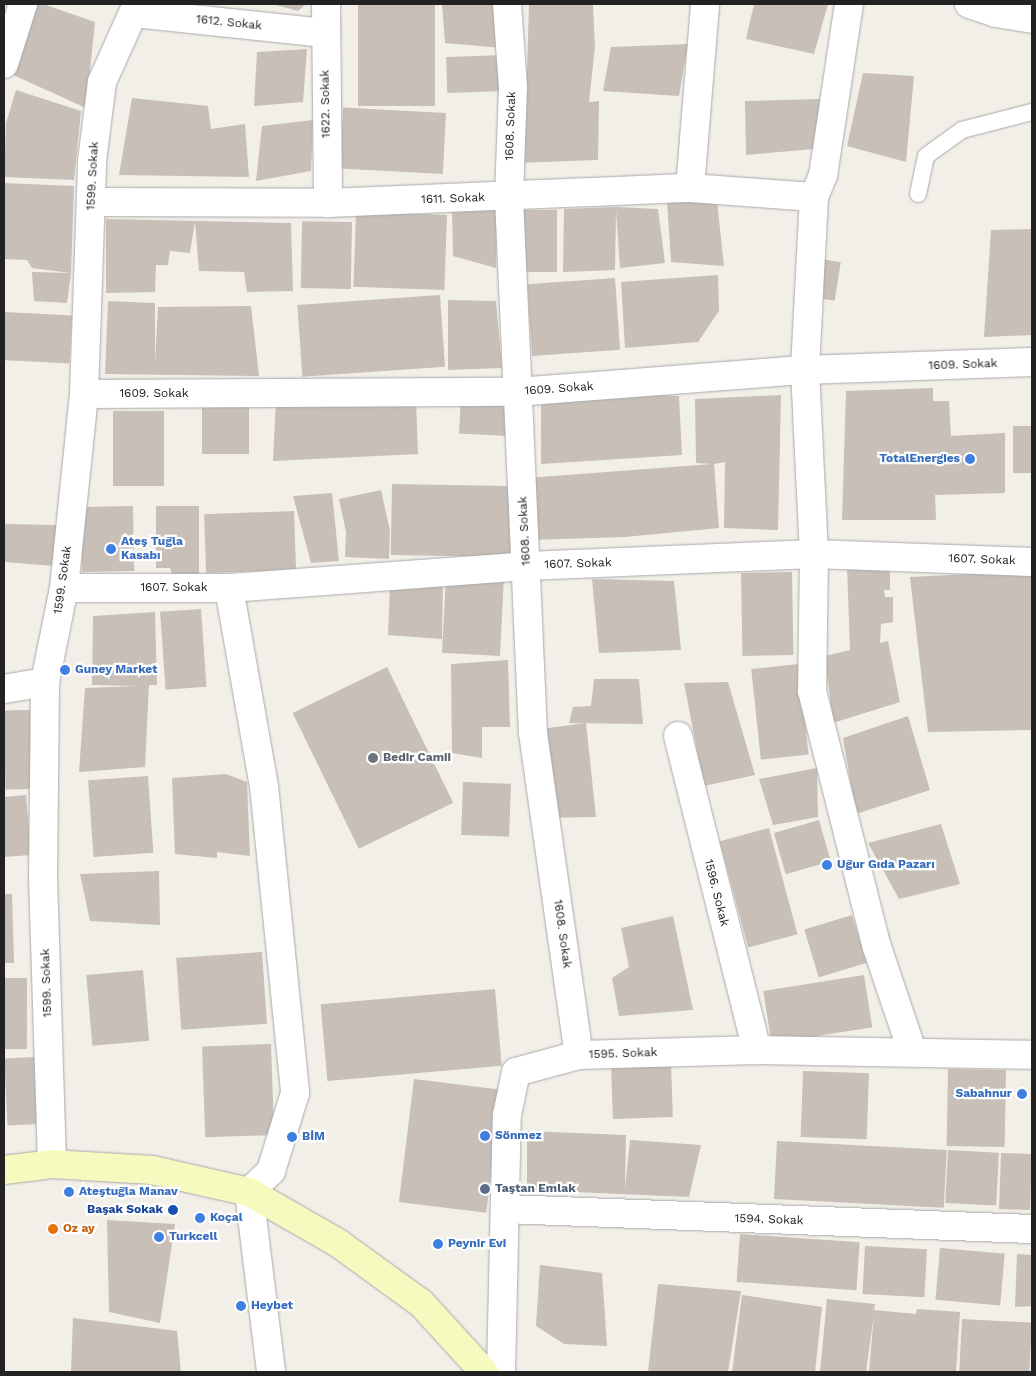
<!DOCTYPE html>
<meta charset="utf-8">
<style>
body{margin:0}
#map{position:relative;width:1036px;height:1376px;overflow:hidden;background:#f2efe9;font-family:"Work Sans",sans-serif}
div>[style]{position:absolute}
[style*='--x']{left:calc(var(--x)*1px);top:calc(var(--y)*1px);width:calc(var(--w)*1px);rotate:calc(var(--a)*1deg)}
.building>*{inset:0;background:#c7bfb8;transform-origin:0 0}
.roads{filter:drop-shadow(0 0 1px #a9a9a9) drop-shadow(0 0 1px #a9a9a9)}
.lane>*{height:16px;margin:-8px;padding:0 8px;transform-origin:8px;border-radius:8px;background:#fff}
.street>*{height:28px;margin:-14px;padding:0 14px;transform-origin:14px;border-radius:14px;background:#fff}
.secondary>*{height:28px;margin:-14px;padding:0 14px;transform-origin:14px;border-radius:14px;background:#f7fabf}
.dots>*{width:14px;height:14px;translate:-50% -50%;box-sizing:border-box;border:2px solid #fff;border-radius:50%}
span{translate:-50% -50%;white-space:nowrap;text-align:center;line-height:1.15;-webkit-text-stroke:4.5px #fff;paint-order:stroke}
.street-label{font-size:12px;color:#222}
.shop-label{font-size:12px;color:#366cbe;font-weight:700}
.right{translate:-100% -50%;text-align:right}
.left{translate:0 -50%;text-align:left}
.worship-label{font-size:12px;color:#5b616d;font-weight:700}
.service-label{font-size:12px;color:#4e5e75;font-weight:700}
.transit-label{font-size:12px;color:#164399;font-weight:700}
.food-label{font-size:12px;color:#c56008;font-weight:700}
.frame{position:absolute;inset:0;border:5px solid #222;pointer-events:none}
</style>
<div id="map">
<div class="building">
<div style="clip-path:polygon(32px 4px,43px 4px,95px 22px,86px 108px,11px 74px)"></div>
<div style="clip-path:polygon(272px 4px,306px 4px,298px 11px)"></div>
<div style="left:358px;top:4px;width:77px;height:102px"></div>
<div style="clip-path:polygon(442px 4px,500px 4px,503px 48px,445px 43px)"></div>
<div style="clip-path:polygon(529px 4px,593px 4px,595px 47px,589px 102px,599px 101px,598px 160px,517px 163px,526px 104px)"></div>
<div style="clip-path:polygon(754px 4px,828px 4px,814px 54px,746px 39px)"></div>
<div style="clip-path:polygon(688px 44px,679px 96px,603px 91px,611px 47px)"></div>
<div style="clip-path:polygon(307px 49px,303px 102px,254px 106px,257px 52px)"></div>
<div style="left:504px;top:55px;width:36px;height:58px;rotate:88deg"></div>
<div style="clip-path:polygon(863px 73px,914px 76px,906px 162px,847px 146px)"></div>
<div style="clip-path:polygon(16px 90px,81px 111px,74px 180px,4px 177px,6px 123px)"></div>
<div style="clip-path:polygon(132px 98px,208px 106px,211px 129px,245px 124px,249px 177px,119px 175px)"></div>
<div style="clip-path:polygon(820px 99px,814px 149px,746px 155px,745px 101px)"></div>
<div style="left:446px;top:113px;width:61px;height:103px;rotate:93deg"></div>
<div style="clip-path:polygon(313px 120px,311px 171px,256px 181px,262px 126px)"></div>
<div style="clip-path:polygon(4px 183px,74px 186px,71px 273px,32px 268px,27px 260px,4px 259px)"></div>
<div style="clip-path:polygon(667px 201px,717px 201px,724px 266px,671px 262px)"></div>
<div style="clip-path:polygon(616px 207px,658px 209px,665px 263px,620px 268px,616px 211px,615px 270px,563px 272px,564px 209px)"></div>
<div style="clip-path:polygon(452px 208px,497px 209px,496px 268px,453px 256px)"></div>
<div style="left:509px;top:210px;width:48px;height:62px"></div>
<div style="left:447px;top:215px;width:75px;height:91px;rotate:92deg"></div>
<div style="clip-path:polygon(106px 219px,291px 223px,293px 291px,247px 292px,244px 272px,199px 271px,195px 221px,190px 253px,170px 251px,168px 265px,156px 265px,155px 292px,106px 293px)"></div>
<div style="left:352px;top:222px;width:67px;height:50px;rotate:91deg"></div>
<div style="clip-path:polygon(1032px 229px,1032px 335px,984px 337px,991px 230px)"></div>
<div style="left:821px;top:259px;width:20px;height:39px;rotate:9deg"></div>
<div style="clip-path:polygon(32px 272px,71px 273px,67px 303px,34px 301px)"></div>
<div style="clip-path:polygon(718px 275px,719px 311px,698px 342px,625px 348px,621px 282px)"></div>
<div style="left:615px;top:278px;width:72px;height:88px;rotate:86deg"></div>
<div style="left:440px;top:295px;width:72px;height:143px;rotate:86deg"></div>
<div style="clip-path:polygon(448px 300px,496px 301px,502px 368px,448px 370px)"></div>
<div style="clip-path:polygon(108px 301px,155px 303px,155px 363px,158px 307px,251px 306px,259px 376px,105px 374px)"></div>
<div style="left:4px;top:312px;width:68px;height:48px;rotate:3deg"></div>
<div style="clip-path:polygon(933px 388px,933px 401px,949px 401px,951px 436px,1005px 433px,1005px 493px,935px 495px,936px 520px,842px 520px,846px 391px)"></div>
<div style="clip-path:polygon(633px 394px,679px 396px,682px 455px,541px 464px,541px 398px)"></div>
<div style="clip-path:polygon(781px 395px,778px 530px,724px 528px,725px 462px,714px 464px,719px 528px,625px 537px,531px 540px,527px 478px,712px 464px,696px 463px,695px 399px)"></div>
<div style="left:510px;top:397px;width:39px;height:49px;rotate:93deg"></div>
<div style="clip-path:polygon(276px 398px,416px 398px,418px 454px,273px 461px)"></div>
<div style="left:249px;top:406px;width:48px;height:47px;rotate:90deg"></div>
<div style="left:164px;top:411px;width:75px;height:51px;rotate:90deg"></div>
<div style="left:1032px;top:426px;width:47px;height:19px;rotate:90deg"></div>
<div style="left:392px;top:484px;width:121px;height:71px;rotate:1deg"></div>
<div style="clip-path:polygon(381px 490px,390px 531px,389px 559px,345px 557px,346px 532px,339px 499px)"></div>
<div style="clip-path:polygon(332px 493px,339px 561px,311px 563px,293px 496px)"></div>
<div style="left:133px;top:506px;width:65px;height:52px;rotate:89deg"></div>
<div style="clip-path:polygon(156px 506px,199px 506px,199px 577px,173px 577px,170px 568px,156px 568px)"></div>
<div style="left:294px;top:511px;width:59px;height:90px;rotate:88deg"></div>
<div style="clip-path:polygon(4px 524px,59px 525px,55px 566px,4px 562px)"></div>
<div style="clip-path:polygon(847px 566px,890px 567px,890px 590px,884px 590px,885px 597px,893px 597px,893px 622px,881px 624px,880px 643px,888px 641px,900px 702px,833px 723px,825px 656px,850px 650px)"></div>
<div style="clip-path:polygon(1032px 571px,1032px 730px,928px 732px,910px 577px)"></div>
<div style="left:792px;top:572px;width:83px;height:51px;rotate:89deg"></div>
<div style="left:504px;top:578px;width:78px;height:58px;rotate:93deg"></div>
<div style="clip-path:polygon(592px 579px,674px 581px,681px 650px,599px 653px)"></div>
<div style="clip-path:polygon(443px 582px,442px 639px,388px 635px,390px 586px)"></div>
<div style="left:201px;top:609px;width:78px;height:41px;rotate:86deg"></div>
<div style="clip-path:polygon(155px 612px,157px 685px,149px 685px,145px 767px,79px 772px,85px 688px,138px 686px,92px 685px,93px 616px)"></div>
<div style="clip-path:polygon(508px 660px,510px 727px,482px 727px,482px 758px,452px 753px,451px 664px)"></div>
<div style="left:799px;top:664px;width:91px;height:48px;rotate:84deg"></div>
<div style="left:387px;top:667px;width:151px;height:105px;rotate:64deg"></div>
<div style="clip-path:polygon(594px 679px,639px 679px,643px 724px,569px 723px,573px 707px,591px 706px)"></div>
<div style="clip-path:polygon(728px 682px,755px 775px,704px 786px,684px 683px)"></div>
<div style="left:30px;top:710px;width:79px;height:26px;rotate:89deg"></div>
<div style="clip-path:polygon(908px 716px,930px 790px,856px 814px,843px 738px)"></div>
<div style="clip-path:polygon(586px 723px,596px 817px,545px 818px,540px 729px)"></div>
<div style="clip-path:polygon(817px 768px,818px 817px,773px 825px,759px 779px)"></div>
<div style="clip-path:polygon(226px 774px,247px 782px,250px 856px,217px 852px,217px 858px,175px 854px,172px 778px)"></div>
<div style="left:148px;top:776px;width:77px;height:60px;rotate:86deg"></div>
<div style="left:463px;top:782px;width:48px;height:53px;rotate:2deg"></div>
<div style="clip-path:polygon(26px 795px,31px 855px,4px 857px,4px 797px)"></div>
<div style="left:819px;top:820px;width:43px;height:47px;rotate:74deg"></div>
<div style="clip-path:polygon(941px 824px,960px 884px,899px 899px,868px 843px)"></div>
<div style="left:769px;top:828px;width:110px;height:51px;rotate:75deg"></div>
<div style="clip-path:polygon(159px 871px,160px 925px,90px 921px,80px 874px)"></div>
<div style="clip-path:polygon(4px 894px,12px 894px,14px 963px,4px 963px)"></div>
<div style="left:852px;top:915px;width:50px;height:50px;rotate:73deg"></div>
<div style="clip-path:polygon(673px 916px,693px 1010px,619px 1016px,612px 978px,629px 967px,621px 928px)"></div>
<div style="left:262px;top:952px;width:72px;height:86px;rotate:86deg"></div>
<div style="left:143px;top:970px;width:71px;height:57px;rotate:85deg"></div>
<div style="left:864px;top:975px;width:53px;height:102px;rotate:81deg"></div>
<div style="left:4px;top:978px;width:23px;height:71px"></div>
<div style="left:495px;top:989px;width:77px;height:175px;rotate:85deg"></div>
<div style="left:271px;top:1044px;width:91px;height:69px;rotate:88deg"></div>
<div style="left:35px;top:1057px;width:67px;height:31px;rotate:87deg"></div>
<div style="left:671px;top:1063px;width:54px;height:60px;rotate:88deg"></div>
<div style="left:948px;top:1069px;width:58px;height:77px;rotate:1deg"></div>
<div style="left:803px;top:1071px;width:66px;height:66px;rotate:2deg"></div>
<div style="left:414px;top:1079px;width:88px;height:124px;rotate:7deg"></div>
<div style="clip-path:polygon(527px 1131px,626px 1135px,625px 1189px,630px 1140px,701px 1145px,689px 1197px,527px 1190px)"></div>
<div style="left:777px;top:1141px;width:170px;height:58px;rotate:3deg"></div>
<div style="left:948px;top:1150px;width:51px;height:53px;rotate:3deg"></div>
<div style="left:1001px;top:1153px;width:31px;height:56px;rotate:2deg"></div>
<div style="clip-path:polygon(107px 1220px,175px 1224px,160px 1323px,109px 1312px)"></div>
<div style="left:740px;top:1234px;width:120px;height:48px;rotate:4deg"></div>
<div style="left:865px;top:1246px;width:62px;height:48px;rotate:3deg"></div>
<div style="left:940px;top:1248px;width:65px;height:52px;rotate:5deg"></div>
<div style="clip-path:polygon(1017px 1254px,1032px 1255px,1032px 1306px,1015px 1307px)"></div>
<div style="clip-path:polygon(540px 1265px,602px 1273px,607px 1346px,564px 1344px,536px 1326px)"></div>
<div style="clip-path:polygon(658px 1284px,741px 1291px,728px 1372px,648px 1372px)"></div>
<div style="clip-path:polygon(742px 1295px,822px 1307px,815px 1372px,732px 1372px)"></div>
<div style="clip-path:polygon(827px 1299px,875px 1304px,874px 1310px,916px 1314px,917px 1309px,960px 1312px,956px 1372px,869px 1372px,874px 1314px,866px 1372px,820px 1372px)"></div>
<div style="clip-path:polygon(73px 1318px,177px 1331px,181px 1372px,71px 1372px)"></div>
<div style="left:962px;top:1319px;width:70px;height:53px;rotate:3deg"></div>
</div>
<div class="roads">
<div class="lane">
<div style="--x:918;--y:194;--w:39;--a:-78"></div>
<div style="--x:926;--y:156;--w:44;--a:-35.8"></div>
<div style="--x:962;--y:130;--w:72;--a:-14.4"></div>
</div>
<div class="street">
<div style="--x:326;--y:4;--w:199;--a:89.4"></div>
<div style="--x:507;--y:4;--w:83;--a:85.9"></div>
<div style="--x:513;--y:87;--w:110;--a:92.1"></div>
<div style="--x:509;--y:197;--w:537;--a:87.44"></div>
<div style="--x:533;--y:733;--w:325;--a:81.9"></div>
<div style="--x:849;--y:4;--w:173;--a:98.6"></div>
<div style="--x:823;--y:175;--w:24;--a:112"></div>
<div style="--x:814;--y:197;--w:173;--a:93"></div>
<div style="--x:805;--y:370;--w:184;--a:87.2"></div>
<div style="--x:814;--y:554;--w:137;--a:90.8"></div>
<div style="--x:812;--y:691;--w:264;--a:75.8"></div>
<div style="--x:877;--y:947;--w:110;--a:71.4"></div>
<div style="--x:969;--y:4;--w:28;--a:18"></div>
<div style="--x:996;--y:13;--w:36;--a:9"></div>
<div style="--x:134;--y:13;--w:192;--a:6"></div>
<div style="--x:4;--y:64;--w:63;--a:-72.4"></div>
<div style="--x:690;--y:188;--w:185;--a:-85.3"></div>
<div style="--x:92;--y:202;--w:236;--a:0.2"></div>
<div style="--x:328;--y:203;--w:362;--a:-2.4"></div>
<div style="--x:690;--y:188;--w:124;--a:4.2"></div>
<div style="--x:84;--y:394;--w:433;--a:-0.3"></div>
<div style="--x:517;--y:392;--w:289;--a:-4.4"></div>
<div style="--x:805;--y:370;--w:227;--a:-2"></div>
<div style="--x:64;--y:588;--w:165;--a:0"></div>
<div style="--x:229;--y:588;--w:299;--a:-4.2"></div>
<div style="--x:527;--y:566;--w:287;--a:-2.4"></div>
<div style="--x:814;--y:554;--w:218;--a:2.1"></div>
<div style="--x:229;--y:588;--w:201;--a:80"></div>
<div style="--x:264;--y:786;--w:309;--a:84.2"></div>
<div style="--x:295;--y:1093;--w:82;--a:107.1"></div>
<div style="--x:271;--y:1171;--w:30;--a:136"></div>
<div style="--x:249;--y:1192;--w:181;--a:83"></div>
<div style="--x:4;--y:689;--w:42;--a:-9.7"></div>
<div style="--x:678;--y:736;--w:324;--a:75.9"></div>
<div style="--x:52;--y:1164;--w:287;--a:-91.8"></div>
<div style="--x:43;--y:877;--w:195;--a:-89.4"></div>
<div style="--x:45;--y:682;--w:96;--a:-78.6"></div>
<div style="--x:64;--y:588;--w:195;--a:-84.1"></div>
<div style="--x:84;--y:394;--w:233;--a:-88"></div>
<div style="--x:92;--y:161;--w:80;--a:-82.8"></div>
<div style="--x:102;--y:82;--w:85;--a:-65.8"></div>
<div style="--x:506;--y:1209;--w:526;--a:2.18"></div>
<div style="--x:501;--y:1372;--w:257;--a:-88.7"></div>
<div style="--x:507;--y:1115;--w:44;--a:-78.2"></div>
<div style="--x:516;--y:1072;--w:65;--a:-15.1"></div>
<div style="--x:579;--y:1055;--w:178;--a:-1.6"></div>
<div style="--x:757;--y:1050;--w:275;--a:1"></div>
</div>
<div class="secondary">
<div style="--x:4;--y:1170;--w:48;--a:-7.1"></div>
<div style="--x:52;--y:1164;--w:100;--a:3.4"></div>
<div style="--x:152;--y:1170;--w:99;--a:12.8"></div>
<div style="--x:249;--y:1192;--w:103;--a:29.8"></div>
<div style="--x:338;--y:1243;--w:102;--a:35.9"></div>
<div style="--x:421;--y:1303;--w:93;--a:47.6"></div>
</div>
</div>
<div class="dots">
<div style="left:970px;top:459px;background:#3f7fe0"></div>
<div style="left:111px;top:549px;background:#3f7fe0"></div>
<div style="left:65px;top:670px;background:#3f7fe0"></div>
<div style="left:373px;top:758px;background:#6b7280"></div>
<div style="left:827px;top:865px;background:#3f7fe0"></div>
<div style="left:1022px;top:1094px;background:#3f7fe0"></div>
<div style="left:485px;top:1136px;background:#3f7fe0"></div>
<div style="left:292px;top:1137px;background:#3f7fe0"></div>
<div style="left:485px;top:1189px;background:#5c6f8a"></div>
<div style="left:69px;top:1192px;background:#3f7fe0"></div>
<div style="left:173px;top:1210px;background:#1a4fb4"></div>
<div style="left:200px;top:1218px;background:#3f7fe0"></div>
<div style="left:53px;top:1229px;background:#e8710a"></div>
<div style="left:159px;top:1237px;background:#3f7fe0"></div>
<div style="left:438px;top:1244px;background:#3f7fe0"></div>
<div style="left:241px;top:1306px;background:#3f7fe0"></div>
</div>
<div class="street-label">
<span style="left:229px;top:23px;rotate:6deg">1612. Sokak</span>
<span style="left:326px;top:104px;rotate:-91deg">1622. Sokak</span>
<span style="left:511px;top:126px;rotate:-88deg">1608. Sokak</span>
<span style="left:93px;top:176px;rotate:-87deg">1599. Sokak</span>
<span style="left:453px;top:199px;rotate:-2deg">1611. Sokak</span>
<span style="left:963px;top:365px;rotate:-2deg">1609. Sokak</span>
<span style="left:559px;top:389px;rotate:-4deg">1609. Sokak</span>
<span style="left:154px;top:394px">1609. Sokak</span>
<span style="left:525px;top:531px;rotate:-93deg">1608. Sokak</span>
<span style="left:982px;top:560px;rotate:2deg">1607. Sokak</span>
<span style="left:578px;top:564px;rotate:-2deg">1607. Sokak</span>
<span style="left:63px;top:580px;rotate:-82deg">1599. Sokak</span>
<span style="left:174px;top:588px">1607. Sokak</span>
<span style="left:716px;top:893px;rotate:76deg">1596. Sokak</span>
<span style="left:562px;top:934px;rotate:82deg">1608. Sokak</span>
<span style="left:47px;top:983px;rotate:-92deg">1599. Sokak</span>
<span style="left:623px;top:1054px;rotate:-2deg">1595. Sokak</span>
<span style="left:769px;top:1220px;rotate:2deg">1594. Sokak</span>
</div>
<div class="shop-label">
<span class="right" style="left:960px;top:459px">TotalEnergies</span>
<span class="left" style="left:121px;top:549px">Ateş Tuğla<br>Kasabı</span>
<span class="left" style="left:75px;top:670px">Guney Market</span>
<span class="left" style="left:837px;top:865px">Uğur Gıda Pazarı</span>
<span class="right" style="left:1012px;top:1094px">Sabahnur</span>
<span class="left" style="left:495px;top:1136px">Sönmez</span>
<span class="left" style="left:302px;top:1137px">BİM</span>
<span class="left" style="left:79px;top:1192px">Ateştuğla Manav</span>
<span class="left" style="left:210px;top:1218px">Koçal</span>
<span class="left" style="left:169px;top:1237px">Turkcell</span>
<span class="left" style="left:448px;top:1244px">Peynir Evi</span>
<span class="left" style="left:251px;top:1306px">Heybet</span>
</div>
<div class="worship-label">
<span class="left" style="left:383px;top:758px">Bedir Camii</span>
</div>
<div class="service-label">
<span class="left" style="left:495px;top:1189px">Taştan Emlak</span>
</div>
<div class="transit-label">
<span class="right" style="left:163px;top:1210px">Başak Sokak</span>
</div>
<div class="food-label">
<span class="left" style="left:63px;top:1229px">Oz ay</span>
</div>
<div class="frame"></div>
</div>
